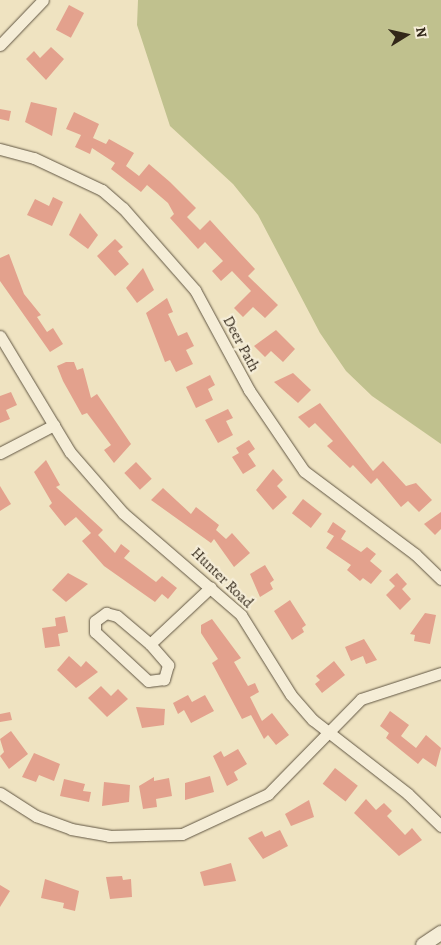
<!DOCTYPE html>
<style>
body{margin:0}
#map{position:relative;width:441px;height:945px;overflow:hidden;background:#efe3c1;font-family:Alegreya,serif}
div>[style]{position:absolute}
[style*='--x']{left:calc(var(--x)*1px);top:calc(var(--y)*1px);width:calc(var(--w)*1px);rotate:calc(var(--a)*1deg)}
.green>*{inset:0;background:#c0c18e}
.building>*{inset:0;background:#e3a18d;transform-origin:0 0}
.roads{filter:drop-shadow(0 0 1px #615643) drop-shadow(0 0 1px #615643)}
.minor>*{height:11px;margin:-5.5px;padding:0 5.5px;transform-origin:5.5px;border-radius:5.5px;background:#f5edd7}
.tertiary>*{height:14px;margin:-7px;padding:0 7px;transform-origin:7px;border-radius:7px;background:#f5edd7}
span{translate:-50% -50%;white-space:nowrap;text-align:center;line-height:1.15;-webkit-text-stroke:4.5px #f5edd7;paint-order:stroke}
.street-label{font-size:15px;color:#322719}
.north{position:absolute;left:381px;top:10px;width:50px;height:50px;-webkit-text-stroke:4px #f5edd7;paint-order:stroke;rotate:80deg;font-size:14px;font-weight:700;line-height:20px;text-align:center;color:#322719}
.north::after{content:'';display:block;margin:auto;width:18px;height:22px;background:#322719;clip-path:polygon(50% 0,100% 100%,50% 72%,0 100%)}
</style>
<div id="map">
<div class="green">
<div style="clip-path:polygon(138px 0,441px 0,441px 444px,372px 396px,346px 371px,320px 333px,258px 215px,233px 184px,170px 126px,137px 25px)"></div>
</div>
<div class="building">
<div style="left:69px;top:5px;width:17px;height:28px;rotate:28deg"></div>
<div style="clip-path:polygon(51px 47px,64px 59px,46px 80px,26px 59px,34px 51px,40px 58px)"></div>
<div style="clip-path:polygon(31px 102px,57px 108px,52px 136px,25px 122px)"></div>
<div style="clip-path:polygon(0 109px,11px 111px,9px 121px,0 119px)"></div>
<div style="clip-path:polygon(74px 112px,99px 124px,93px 138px,106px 144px,109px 139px,134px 153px,126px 166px,139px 176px,149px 164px,170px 182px,196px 208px,187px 217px,200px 230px,210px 220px,240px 253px,255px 269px,248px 276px,278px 305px,265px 318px,253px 307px,243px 317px,234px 308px,251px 291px,232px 271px,221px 281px,212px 271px,223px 261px,205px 242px,198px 249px,170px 218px,174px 214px,168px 203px,147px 185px,141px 192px,111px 169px,115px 163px,92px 148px,90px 154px,75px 147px,81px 135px,66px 129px)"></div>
<div style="clip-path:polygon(53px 197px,63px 202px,52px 226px,27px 215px,35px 199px,49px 206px)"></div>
<div style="clip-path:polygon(80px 213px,98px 235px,88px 249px,69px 235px)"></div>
<div style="clip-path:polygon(115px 239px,123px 247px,118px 251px,129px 264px,115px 276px,97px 256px)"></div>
<div style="clip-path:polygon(9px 254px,24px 294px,41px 315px,37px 317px,47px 332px,53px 328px,63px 344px,50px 352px,0 281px,0 258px)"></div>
<div style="clip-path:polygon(143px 268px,154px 290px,137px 303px,126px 288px)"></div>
<div style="clip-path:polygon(167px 298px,173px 312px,168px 314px,178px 336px,187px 332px,194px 346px,186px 350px,193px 364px,176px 372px,170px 360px,165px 362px,146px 313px)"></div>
<div style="clip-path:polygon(276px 330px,295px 349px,283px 362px,271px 351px,265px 357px,254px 346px)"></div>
<div style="clip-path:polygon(66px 362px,74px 362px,77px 370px,83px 368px,91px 398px,97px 394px,131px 444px,114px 463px,104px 450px,111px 445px,87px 413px,82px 415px,63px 381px,57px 366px)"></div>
<div style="clip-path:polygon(293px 373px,311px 390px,298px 403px,274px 382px)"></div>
<div style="clip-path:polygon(210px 375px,215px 385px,208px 389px,213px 400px,196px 408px,186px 387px)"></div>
<div style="clip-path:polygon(11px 392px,17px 405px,6px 410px,10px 419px,0 423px,0 396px)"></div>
<div style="clip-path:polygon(320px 403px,373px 471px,383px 461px,406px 486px,416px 483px,432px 500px,419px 512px,408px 501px,401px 507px,377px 478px,371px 484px,353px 465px,350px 468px,327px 446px,333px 441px,315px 423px,309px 428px,298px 417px)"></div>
<div style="clip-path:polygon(228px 409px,233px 418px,226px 421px,233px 435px,218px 443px,205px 420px)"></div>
<div style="clip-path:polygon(249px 440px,255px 449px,248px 454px,256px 466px,243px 474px,232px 457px,239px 453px,236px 448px)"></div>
<div style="clip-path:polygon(46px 460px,60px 485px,56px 487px,103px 530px,98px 535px,115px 553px,121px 544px,130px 551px,124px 558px,156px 582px,162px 576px,177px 588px,168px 599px,162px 594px,155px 602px,104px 566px,82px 541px,91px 533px,76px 517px,65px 526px,49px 506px,52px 503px,34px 472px)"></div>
<div style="left:136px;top:462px;width:23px;height:16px;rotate:47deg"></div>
<div style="clip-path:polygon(273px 469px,283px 480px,277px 486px,287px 497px,273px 510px,256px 490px)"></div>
<div style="clip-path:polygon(0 486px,11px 504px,0 511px)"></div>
<div style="clip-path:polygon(163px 488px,191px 514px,196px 507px,219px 525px,216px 530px,226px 539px,232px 533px,250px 553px,234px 567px,214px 539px,211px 543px,151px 500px)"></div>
<div style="left:303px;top:499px;width:24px;height:18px;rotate:38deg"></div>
<div style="clip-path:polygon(441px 512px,441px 529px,435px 535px,424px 524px)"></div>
<div style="clip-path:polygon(333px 522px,346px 531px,341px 539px,361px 552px,367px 547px,376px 554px,370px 561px,382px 571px,371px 584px,363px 578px,360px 581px,347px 570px,351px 565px,326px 548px,334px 536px,327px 532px)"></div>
<div style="clip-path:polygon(265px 565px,274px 580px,270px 583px,273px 589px,260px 597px,250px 574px)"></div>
<div style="clip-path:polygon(68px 573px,88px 584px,66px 602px,52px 590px)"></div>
<div style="clip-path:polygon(397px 573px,407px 584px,402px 589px,411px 599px,400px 610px,386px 595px,395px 586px,389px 580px)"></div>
<div style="clip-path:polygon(290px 600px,306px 625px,302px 628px,304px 632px,292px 640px,274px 611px)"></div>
<div style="clip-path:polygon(425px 613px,436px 615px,430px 644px,414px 641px,415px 635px,410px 634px)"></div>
<div style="clip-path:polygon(65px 616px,68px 632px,58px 634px,60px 646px,45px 648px,42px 628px,56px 626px,55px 618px)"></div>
<div style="clip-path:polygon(212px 619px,241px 658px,234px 662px,248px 686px,255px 683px,259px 692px,250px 697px,262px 721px,272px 713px,289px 735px,276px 745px,268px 735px,264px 739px,251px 715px,242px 719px,212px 663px,218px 659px,201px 633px,201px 625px)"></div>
<div style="clip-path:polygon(364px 639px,377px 660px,366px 664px,363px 656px,351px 661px,345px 647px)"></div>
<div style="clip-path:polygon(69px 656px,81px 667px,86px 661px,98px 672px,76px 688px,57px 670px)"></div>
<div style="clip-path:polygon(334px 661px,345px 675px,322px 693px,315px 684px,320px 680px,316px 676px)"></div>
<div style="clip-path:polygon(101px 686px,111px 696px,118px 689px,128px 699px,107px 717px,88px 698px)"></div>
<div style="clip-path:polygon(188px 695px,192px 702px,205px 695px,214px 711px,191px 723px,184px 710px,178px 714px,173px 703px)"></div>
<div style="clip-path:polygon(136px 707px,165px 709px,164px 725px,142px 728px)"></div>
<div style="clip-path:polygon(390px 711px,409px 725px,401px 736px,416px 748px,426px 735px,441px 748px,436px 767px,423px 758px,418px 764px,386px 738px,389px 733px,380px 726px)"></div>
<div style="clip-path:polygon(10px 712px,12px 720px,0 722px,0 714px)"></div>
<div style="clip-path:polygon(11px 731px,28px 754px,9px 769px,0 756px,4px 752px,0 739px)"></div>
<div style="clip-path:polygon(238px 749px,247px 764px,234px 772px,238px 780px,227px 786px,213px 756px,221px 751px,224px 757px)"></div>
<div style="clip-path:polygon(34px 753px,60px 764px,54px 781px,39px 775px,36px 782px,22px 777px)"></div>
<div style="left:335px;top:768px;width:29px;height:20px;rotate:38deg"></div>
<div style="clip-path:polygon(210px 776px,214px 792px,185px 800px,185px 783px)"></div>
<div style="clip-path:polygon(154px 777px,154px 781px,169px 778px,172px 796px,156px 799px,157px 807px,143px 809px,139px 786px)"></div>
<div style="clip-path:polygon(64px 779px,85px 784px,83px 791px,91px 792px,89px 802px,60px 796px)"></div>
<div style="clip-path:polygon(104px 782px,130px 785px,129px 802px,102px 806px)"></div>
<div style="clip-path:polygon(366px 799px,376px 810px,384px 803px,392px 811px,387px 816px,405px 835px,412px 828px,422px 840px,399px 856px,354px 813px)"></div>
<div style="clip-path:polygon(309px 800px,314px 817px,291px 826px,285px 814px)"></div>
<div style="clip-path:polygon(280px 830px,288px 846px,263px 859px,248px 838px,262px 831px,265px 837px)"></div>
<div style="clip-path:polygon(231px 863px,236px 881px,204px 886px,200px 872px)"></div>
<div style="clip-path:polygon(122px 876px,123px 880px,131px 879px,132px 897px,110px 899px,106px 877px)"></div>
<div style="clip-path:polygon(45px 879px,79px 891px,75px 911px,63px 908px,64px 903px,41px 898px)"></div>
<div style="clip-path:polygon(0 885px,10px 891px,0 907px)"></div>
</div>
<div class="roads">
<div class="minor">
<div style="--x:0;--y:45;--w:62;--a:-46.3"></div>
<div style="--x:0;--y:149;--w:35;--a:15"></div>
<div style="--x:34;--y:158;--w:75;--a:25.2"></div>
<div style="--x:102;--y:190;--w:28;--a:41"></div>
<div style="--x:123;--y:208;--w:109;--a:48.7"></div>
<div style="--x:195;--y:290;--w:114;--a:61.6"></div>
<div style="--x:249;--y:390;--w:98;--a:55.8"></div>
<div style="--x:304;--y:471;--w:139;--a:36.8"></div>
<div style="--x:415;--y:554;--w:36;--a:44"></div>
<div style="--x:0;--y:336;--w:135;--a:58.9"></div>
<div style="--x:70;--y:452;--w:81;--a:49"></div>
<div style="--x:123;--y:513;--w:156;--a:40.8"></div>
<div style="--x:241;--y:615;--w:94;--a:58"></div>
<div style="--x:291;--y:695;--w:33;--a:49"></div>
<div style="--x:313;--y:720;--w:120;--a:37.9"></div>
<div style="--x:408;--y:794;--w:46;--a:44.1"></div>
<div style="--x:0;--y:453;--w:61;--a:-27.4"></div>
<div style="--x:106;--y:613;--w:11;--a:15"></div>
<div style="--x:117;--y:616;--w:43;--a:40.3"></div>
<div style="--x:150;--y:644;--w:28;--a:49"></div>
<div style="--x:168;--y:665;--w:15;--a:106"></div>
<div style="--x:164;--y:679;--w:16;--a:173"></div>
<div style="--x:148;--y:681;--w:72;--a:-137.2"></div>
<div style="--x:95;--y:632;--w:11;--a:-90"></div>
<div style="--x:95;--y:621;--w:14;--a:-36"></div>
<div style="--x:150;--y:644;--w:83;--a:-43.1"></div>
<div style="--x:0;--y:793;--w:43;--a:32.6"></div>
<div style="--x:36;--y:816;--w:37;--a:20"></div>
<div style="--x:71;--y:829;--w:39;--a:10"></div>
<div style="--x:109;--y:836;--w:73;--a:-1.6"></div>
<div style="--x:182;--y:834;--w:95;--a:-24.9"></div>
<div style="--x:268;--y:794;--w:133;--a:-45.6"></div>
<div style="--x:361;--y:699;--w:84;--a:-18"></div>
</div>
<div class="tertiary">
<div style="--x:423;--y:945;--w:22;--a:-34"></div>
</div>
</div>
<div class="street-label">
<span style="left:241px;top:344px;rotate:62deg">Deer Path</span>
<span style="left:222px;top:578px;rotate:44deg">Hunter Road</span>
</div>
<div class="north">N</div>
</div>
